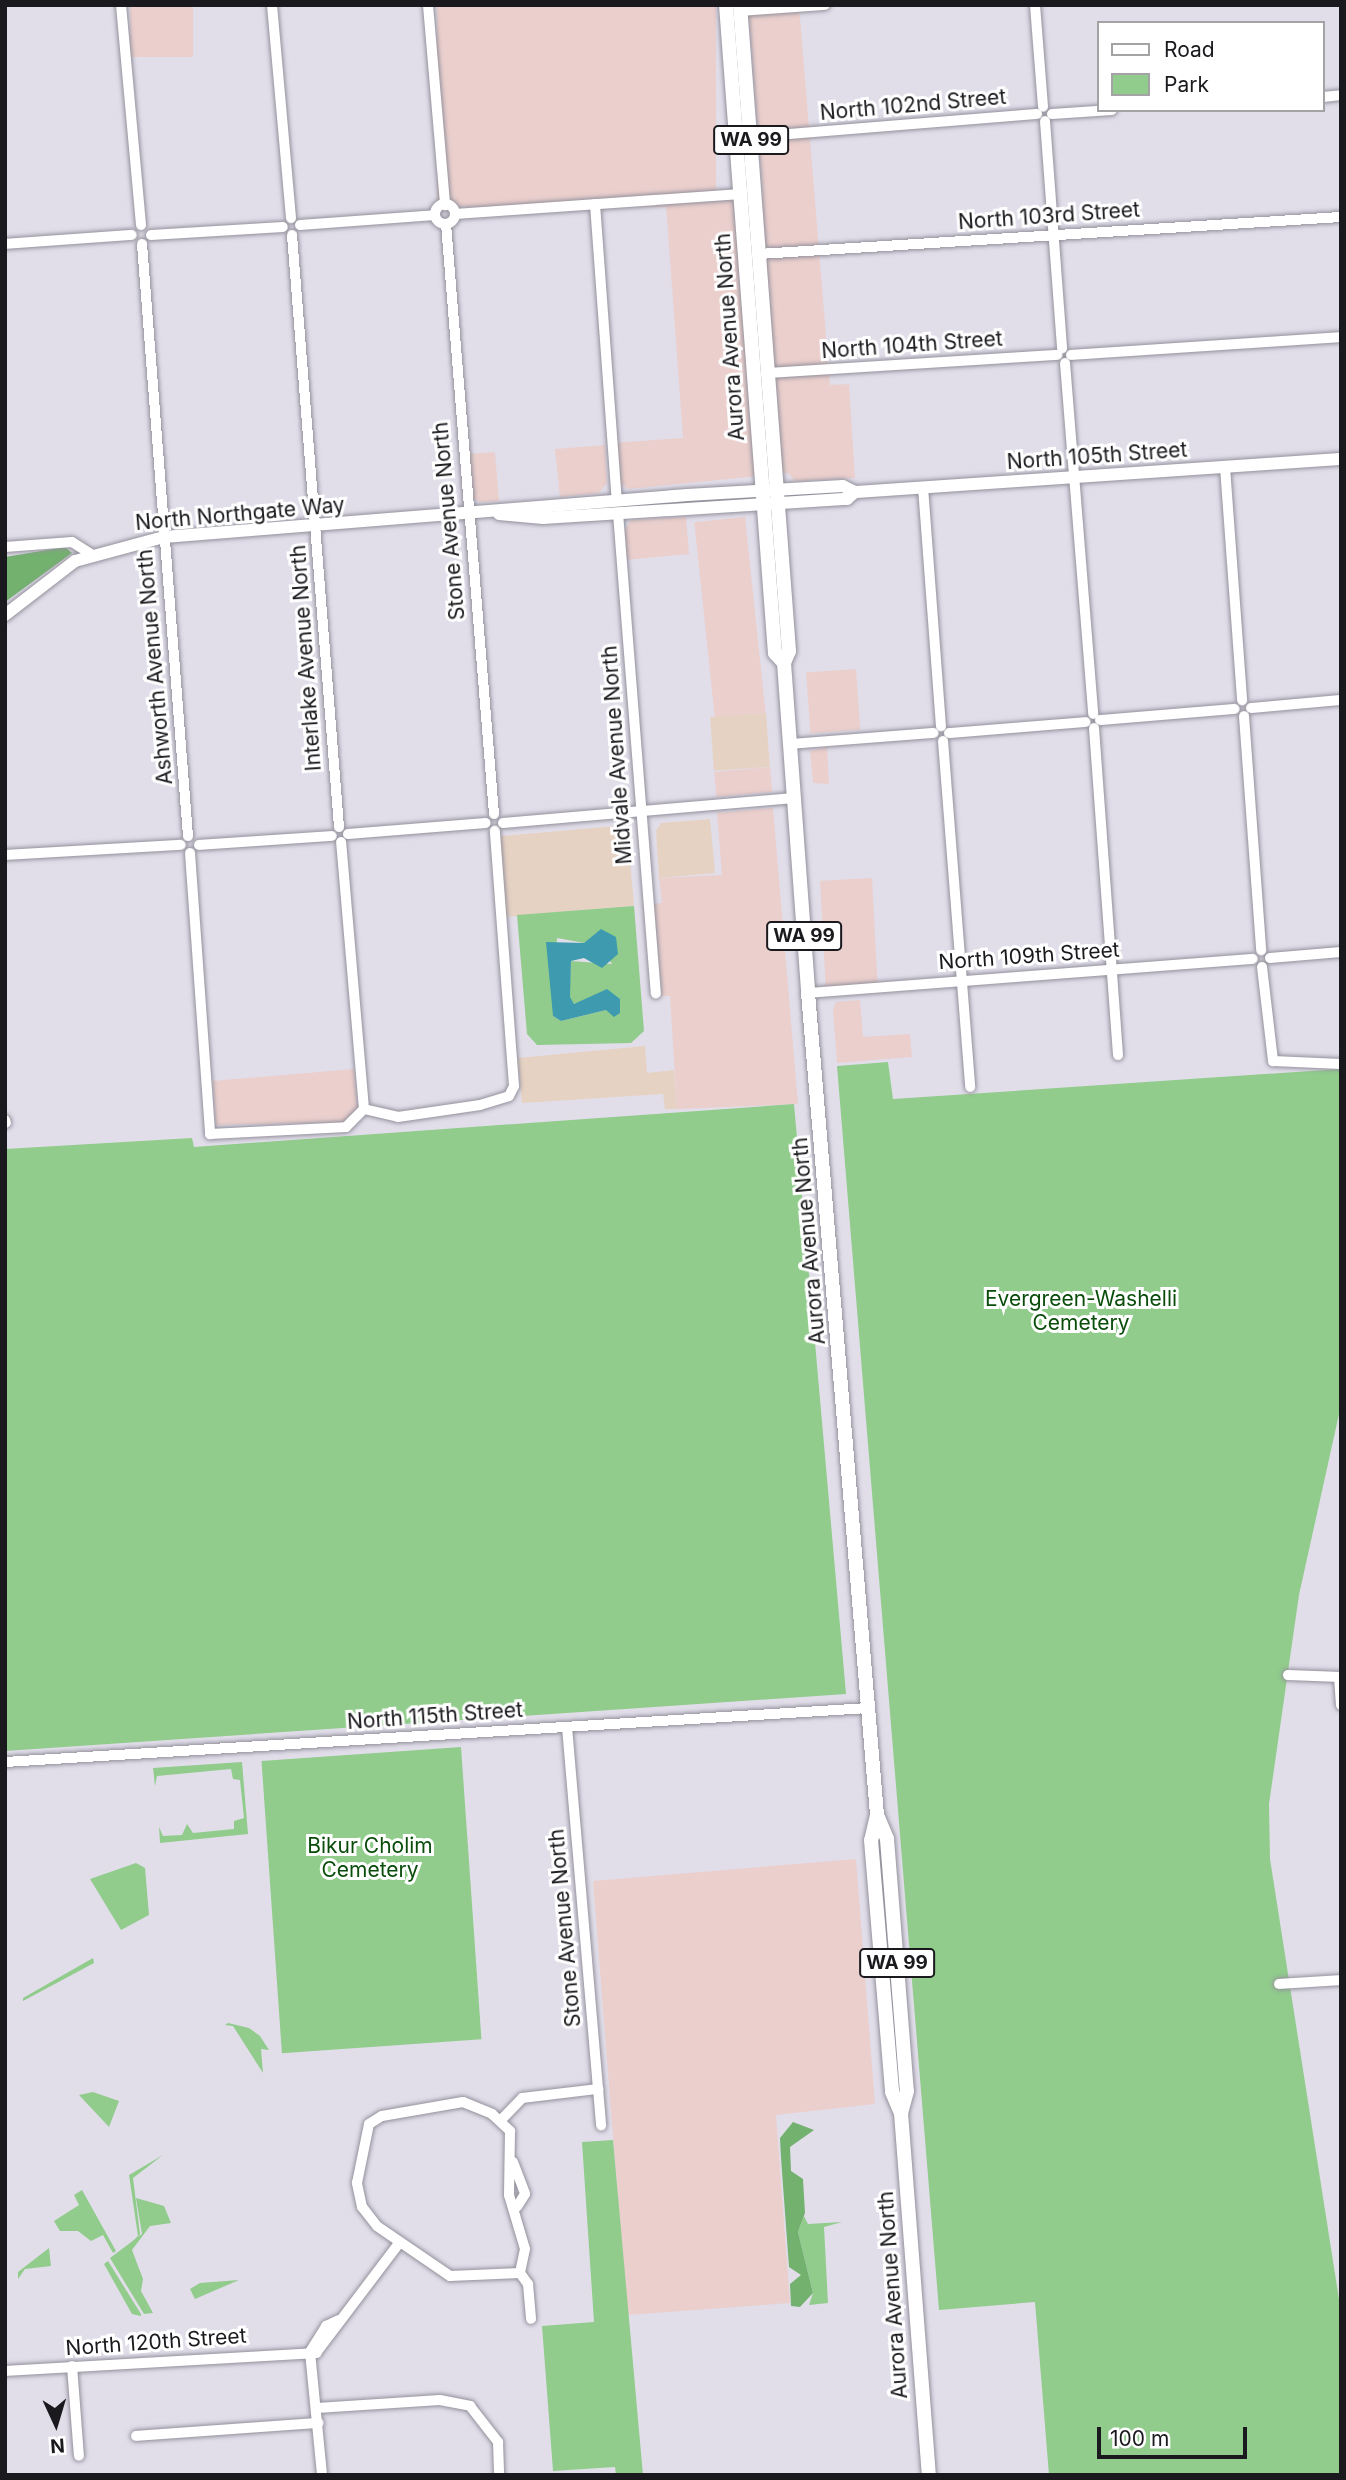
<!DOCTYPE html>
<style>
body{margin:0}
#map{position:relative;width:1346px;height:2480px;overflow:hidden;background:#e1deea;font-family:Inter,sans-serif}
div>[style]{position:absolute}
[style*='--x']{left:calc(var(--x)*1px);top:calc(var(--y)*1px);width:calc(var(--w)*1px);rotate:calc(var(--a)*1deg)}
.commercial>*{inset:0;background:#eacfcd;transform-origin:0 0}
.industrial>*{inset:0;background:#e6d2c3;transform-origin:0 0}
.green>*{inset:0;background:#91cc8c;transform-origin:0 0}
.forest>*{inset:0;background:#73b16f}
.water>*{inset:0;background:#3d9aaf}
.roads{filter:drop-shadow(0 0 2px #94919c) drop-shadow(0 0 2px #94919c)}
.minor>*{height:10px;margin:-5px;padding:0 5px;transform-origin:5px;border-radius:5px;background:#fff}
.minor>.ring{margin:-5px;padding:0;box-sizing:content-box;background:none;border:10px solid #fff;border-radius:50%}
.major>*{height:12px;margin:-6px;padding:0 6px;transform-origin:6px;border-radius:6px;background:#fff}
.highway>*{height:14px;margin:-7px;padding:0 7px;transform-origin:7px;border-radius:7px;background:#fff}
span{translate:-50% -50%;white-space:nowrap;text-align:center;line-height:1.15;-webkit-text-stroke:6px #fff;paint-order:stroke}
.shield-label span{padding:2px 5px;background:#fff;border:2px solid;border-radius:5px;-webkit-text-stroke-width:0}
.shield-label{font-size:19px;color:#1a191d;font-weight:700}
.street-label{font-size:21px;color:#1a191d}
.park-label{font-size:21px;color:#0a4d0b}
.frame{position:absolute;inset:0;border:7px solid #1a191d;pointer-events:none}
.legend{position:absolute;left:1097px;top:21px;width:228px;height:91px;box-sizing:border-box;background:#fff;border:2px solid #a3a3a5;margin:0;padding:9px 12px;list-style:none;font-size:21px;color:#1a191d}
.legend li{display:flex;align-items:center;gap:14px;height:35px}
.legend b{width:35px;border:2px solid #a3a3a5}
.north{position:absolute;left:21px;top:2389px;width:70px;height:70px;-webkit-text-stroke:5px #fff;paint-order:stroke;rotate:176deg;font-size:19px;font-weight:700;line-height:28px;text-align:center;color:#1a191d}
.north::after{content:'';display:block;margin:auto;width:24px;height:32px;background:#1a191d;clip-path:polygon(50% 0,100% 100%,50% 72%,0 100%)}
.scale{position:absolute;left:1097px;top:2427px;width:150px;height:32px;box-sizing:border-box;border:4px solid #1a191d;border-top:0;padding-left:9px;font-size:21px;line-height:24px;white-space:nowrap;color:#1a191d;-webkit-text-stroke:5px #fff;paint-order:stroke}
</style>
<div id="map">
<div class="commercial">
<div style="left:130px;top:5px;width:63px;height:52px"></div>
<div style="left:437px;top:5px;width:279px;height:202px"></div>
<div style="clip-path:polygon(748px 5px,799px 5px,830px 385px,849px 384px,855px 478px,795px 481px,788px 473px,628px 489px,615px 480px,613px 443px,683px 438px,666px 205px,763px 197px)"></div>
<div style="clip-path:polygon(605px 445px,607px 483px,599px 493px,560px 497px,555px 449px)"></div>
<div style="clip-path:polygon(495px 452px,499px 501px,480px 502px,473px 498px,469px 454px)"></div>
<div style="clip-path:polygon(686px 517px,689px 554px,625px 560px,623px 533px,631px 520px)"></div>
<div style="left:745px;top:517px;width:197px;height:51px;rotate:84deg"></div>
<div style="left:856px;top:669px;width:61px;height:50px;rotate:86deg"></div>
<div style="clip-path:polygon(827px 747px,829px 784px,813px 783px,810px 751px)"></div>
<div style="left:770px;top:767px;width:25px;height:56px;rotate:85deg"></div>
<div style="clip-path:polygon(773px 808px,798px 1104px,677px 1109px,670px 996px,662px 996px,654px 904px,662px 903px,659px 878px,722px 875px,717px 813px)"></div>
<div style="left:872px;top:878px;width:107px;height:52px;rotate:87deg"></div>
<div style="clip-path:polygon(860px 1000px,863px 1037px,910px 1034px,912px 1057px,837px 1063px,833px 1010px,836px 1002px)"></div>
<div style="clip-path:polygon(354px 1069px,358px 1111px,347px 1122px,216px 1125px,213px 1081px)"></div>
<div style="clip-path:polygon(856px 1859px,875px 2104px,776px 2115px,790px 2303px,627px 2315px,593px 1881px)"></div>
</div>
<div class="industrial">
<div style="left:766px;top:713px;width:54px;height:56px;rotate:86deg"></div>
<div style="clip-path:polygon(710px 819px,715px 873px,659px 878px,656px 831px,661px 823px)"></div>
<div style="left:627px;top:825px;width:81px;height:129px;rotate:85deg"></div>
<div style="clip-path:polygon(645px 1046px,647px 1073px,674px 1070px,677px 1109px,665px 1109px,663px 1094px,522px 1103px,518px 1058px)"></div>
</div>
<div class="green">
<div style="clip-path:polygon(evenodd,634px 906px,644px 1031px,631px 1043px,537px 1045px,527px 1034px,517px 915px,634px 906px,593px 937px,612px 964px,571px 961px,569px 997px,574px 1004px,583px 1001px,620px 1013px,606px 1010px,561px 1021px,553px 1016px,557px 938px,584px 943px,593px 937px)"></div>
<div style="clip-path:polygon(888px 1062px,893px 1099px,1341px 1069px,1341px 1405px,1299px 1595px,1269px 1804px,1270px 1859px,1341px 2312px,1341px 2475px,1049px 2475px,1035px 2302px,939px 2310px,837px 1066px)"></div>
<div style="clip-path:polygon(794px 1104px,846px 1694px,5px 1751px,5px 1149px,192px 1138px,194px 1147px)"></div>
<div style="left:461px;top:1747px;width:293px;height:200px;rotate:86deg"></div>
<div style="clip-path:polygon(242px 1762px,248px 1834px,160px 1843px,159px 1827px,163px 1836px,182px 1835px,187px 1824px,193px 1833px,234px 1829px,234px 1821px,244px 1818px,240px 1780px,233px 1779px,231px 1769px,157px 1776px,155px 1786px,153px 1768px)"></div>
<div style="clip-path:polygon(136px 1863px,145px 1868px,149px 1915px,121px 1930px,90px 1879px)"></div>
<div style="clip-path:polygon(93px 1958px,94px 1963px,23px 2001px,23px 1998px)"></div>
<div style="clip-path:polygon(225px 2025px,228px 2023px,249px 2028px,260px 2036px,269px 2050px,261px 2049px,263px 2073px,233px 2026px)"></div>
<div style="clip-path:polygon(93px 2092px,119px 2101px,109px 2127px,79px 2095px)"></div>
<div style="clip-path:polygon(613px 2140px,643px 2475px,616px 2475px,615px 2467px,553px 2471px,542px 2326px,594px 2322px,582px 2142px)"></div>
<div style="clip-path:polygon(163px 2155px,133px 2178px,140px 2234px,138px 2238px,130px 2244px,138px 2236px,129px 2175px)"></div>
<div style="clip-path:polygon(82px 2190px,116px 2251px,113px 2253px,103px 2235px,91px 2241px,78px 2231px,60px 2231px,54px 2221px,79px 2205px,74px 2195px)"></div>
<div style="clip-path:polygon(136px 2198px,164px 2206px,171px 2223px,150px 2226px,132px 2250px,143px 2279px,141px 2291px,153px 2313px,144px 2314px,110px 2258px,142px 2234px)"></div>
<div style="clip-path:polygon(804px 2216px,808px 2224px,842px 2222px,824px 2227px,828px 2303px,809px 2305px,813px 2293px,798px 2232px)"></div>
<div style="clip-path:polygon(49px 2248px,51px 2266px,25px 2269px,18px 2279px,18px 2272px)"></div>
<div style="clip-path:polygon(108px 2261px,141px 2314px,141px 2316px,132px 2314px,104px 2264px)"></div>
<div style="clip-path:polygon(239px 2280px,195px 2299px,190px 2289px,200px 2283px)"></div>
</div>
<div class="forest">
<div style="clip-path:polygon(65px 547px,72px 553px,5px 602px,5px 557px)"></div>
<div style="clip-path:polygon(793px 2122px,814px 2130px,790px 2147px,791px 2171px,803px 2179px,805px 2213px,798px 2232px,813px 2293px,800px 2307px,791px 2306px,790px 2284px,801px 2275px,789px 2267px,781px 2158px,780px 2138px)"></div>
</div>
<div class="water">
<div style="clip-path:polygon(601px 929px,616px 937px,618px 954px,602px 968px,584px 958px,571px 961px,570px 997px,574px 1004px,607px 989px,620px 999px,620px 1013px,614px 1017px,606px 1010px,561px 1021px,553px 1016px,546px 942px,584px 943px)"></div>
</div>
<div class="roads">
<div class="minor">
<div style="--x:121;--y:5;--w:221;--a:84.8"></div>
<div style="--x:272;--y:5;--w:214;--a:84.9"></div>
<div style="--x:428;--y:5;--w:201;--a:85.1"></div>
<div style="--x:1035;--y:5;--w:102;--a:85.5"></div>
<div style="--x:741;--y:11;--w:84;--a:-4.1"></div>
<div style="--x:1323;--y:97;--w:18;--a:-6"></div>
<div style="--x:1052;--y:114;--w:60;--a:-3.8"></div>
<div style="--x:1045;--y:121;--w:228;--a:85.7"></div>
<div style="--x:751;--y:137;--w:287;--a:-4.6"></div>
<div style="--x:595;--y:204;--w:298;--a:85.8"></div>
<div class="ring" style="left:435px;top:204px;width:10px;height:10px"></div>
<div style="--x:455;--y:214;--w:287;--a:-4"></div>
<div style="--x:446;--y:224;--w:592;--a:85.35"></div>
<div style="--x:300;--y:225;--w:135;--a:-4.2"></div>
<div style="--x:151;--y:235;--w:132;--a:-3.5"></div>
<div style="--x:292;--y:235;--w:594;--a:85.46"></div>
<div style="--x:5;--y:244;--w:127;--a:-4.1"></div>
<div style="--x:142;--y:244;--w:594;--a:85.56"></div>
<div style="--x:759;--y:254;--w:583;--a:-3.64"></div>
<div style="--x:1071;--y:355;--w:271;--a:-3.8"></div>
<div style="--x:1065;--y:363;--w:352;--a:85.4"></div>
<div style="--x:769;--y:373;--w:289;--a:-3.6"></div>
<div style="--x:1225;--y:467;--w:234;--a:85.8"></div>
<div style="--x:923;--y:487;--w:240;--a:85.7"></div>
<div style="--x:618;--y:513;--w:482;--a:85.5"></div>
<div style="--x:5;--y:547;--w:67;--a:-4.3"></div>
<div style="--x:72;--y:542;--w:22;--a:32"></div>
<div style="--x:1251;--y:708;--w:90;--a:-5.1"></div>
<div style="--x:1244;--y:716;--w:235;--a:85.8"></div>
<div style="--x:1100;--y:720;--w:135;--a:-4.7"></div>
<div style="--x:1094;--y:728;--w:328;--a:85.8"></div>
<div style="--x:949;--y:733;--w:137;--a:-4.6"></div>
<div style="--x:943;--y:741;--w:347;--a:85.5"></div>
<div style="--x:790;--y:744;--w:144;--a:-4.4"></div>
<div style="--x:503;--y:823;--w:292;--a:-4.9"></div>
<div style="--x:348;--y:834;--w:138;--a:-4.6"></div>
<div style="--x:199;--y:845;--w:133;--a:-3.9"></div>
<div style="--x:190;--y:853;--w:282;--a:85.9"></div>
<div style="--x:210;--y:1134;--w:136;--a:-2.9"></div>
<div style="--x:346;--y:1127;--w:25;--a:-45"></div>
<div style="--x:364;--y:1109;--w:268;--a:-94.9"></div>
<div style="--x:5;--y:855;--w:176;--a:-3.3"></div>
<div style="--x:1270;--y:958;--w:71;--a:-4.8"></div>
<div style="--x:1262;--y:967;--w:95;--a:83.3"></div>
<div style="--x:1273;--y:1061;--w:68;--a:2.5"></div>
<div style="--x:808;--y:993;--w:446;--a:-4.4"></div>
<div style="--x:364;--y:1109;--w:35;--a:13"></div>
<div style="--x:398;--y:1117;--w:83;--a:-8.3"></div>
<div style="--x:480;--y:1105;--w:30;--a:-17"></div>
<div style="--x:509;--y:1096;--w:11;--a:-63"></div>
<div style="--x:514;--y:1086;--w:256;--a:-94.3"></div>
<div style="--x:5;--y:1120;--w:3;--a:72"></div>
<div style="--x:1288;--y:1675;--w:53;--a:2.2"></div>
<div style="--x:1339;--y:1677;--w:28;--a:86"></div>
<div style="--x:567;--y:1727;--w:400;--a:85.1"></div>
<div style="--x:5;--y:1762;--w:865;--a:-3.58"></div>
<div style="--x:1279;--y:1984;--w:62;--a:-3.7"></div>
<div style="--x:463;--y:2102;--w:31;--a:22"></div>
<div style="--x:492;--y:2114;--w:25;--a:43"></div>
<div style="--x:510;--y:2131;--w:64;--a:90.9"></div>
<div style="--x:509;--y:2195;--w:56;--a:73.5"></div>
<div style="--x:525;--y:2249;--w:25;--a:102"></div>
<div style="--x:520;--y:2273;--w:70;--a:177.5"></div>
<div style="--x:450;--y:2276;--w:88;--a:-145.6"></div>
<div style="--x:377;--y:2226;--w:24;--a:-128"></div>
<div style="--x:362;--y:2207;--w:25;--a:-102"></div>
<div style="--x:357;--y:2183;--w:60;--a:-78.5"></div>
<div style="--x:369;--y:2124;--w:15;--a:-32"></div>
<div style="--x:382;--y:2116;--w:82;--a:-9.8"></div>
<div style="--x:501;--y:2120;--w:30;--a:-46"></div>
<div style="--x:522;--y:2098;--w:77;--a:-6.8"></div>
<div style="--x:513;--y:2162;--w:34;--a:69"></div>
<div style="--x:525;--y:2194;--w:15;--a:122"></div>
<div style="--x:520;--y:2273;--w:14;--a:54"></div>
<div style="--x:528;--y:2284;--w:35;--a:85"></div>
<div style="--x:310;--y:2352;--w:124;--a:84.4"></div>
<div style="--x:310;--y:2352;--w:31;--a:-58"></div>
<div style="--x:326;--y:2326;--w:14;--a:-25"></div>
<div style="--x:72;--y:2366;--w:90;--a:85.6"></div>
<div style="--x:5;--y:2371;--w:312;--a:-3.3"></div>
<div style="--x:316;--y:2353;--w:139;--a:-52.9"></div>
<div style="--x:317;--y:2408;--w:123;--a:-3.7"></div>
<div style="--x:440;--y:2400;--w:31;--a:11"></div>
<div style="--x:470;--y:2406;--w:46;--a:52.1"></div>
<div style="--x:498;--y:2442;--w:33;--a:88"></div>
<div style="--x:136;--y:2436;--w:183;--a:-4.1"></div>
</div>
<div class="major">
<div style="--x:499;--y:514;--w:44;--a:5.2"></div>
<div style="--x:543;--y:518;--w:305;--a:-3.6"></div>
<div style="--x:847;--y:499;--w:11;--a:-41"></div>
<div style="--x:5;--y:615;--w:88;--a:-37.6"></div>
<div style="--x:75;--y:561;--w:92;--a:-15.1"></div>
<div style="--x:164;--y:537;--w:525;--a:-4.59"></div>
<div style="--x:687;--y:495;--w:156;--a:-3.3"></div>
<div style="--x:843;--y:486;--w:13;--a:27"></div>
<div style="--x:855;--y:492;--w:487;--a:-3.9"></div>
</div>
<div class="highway">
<div style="--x:726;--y:5;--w:650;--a:85.68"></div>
<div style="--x:775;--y:653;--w:13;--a:48"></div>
<div style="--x:740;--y:5;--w:648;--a:85.66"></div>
<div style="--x:789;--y:651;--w:13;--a:113"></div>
<div style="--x:784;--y:663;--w:331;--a:85.8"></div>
<div style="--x:808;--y:993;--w:825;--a:85.2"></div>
<div style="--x:877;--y:1815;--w:26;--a:67"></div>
<div style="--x:887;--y:1839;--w:253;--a:85.5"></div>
<div style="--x:907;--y:2091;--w:23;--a:105"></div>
<div style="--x:877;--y:1815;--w:26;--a:103"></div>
<div style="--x:871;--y:1840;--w:253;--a:85.2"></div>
<div style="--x:892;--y:2092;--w:23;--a:67"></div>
<div style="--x:901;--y:2113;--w:363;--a:85.6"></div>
</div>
</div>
<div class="shield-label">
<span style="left:751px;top:140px">WA 99</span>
<span style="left:804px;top:936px">WA 99</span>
<span style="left:897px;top:1963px">WA 99</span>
</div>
<div class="street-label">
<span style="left:913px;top:105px;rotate:-5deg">North 102nd Street</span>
<span style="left:1049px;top:216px;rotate:-4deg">North 103rd Street</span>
<span style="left:730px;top:337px;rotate:-94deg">Aurora Avenue North</span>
<span style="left:912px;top:345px;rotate:-4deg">North 104th Street</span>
<span style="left:1097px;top:456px;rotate:-4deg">North 105th Street</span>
<span style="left:240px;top:514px;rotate:-5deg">North Northgate Way</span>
<span style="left:449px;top:521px;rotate:-95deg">Stone Avenue North</span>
<span style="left:306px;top:658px;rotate:-94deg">Interlake Avenue North</span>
<span style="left:155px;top:667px;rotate:-95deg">Ashworth Avenue North</span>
<span style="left:617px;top:755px;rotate:-94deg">Midvale Avenue North</span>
<span style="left:1029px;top:956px;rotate:-4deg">North 109th Street</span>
<span style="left:809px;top:1241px;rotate:-95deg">Aurora Avenue North</span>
<span style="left:435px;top:1716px;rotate:-4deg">North 115th Street</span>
<span style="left:565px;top:1928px;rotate:-95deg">Stone Avenue North</span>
<span style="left:893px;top:2295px;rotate:-94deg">Aurora Avenue North</span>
<span style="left:156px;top:2342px;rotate:-4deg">North 120th Street</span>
</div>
<div class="park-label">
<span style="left:1081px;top:1311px">Evergreen-Washelli<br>Cemetery</span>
<span style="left:370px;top:1858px">Bikur Cholim<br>Cemetery</span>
</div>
<div class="frame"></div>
<ul class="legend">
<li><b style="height:9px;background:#fff"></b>Road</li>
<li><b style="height:19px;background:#91cc8c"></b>Park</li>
</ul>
<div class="north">N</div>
<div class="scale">100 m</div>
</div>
